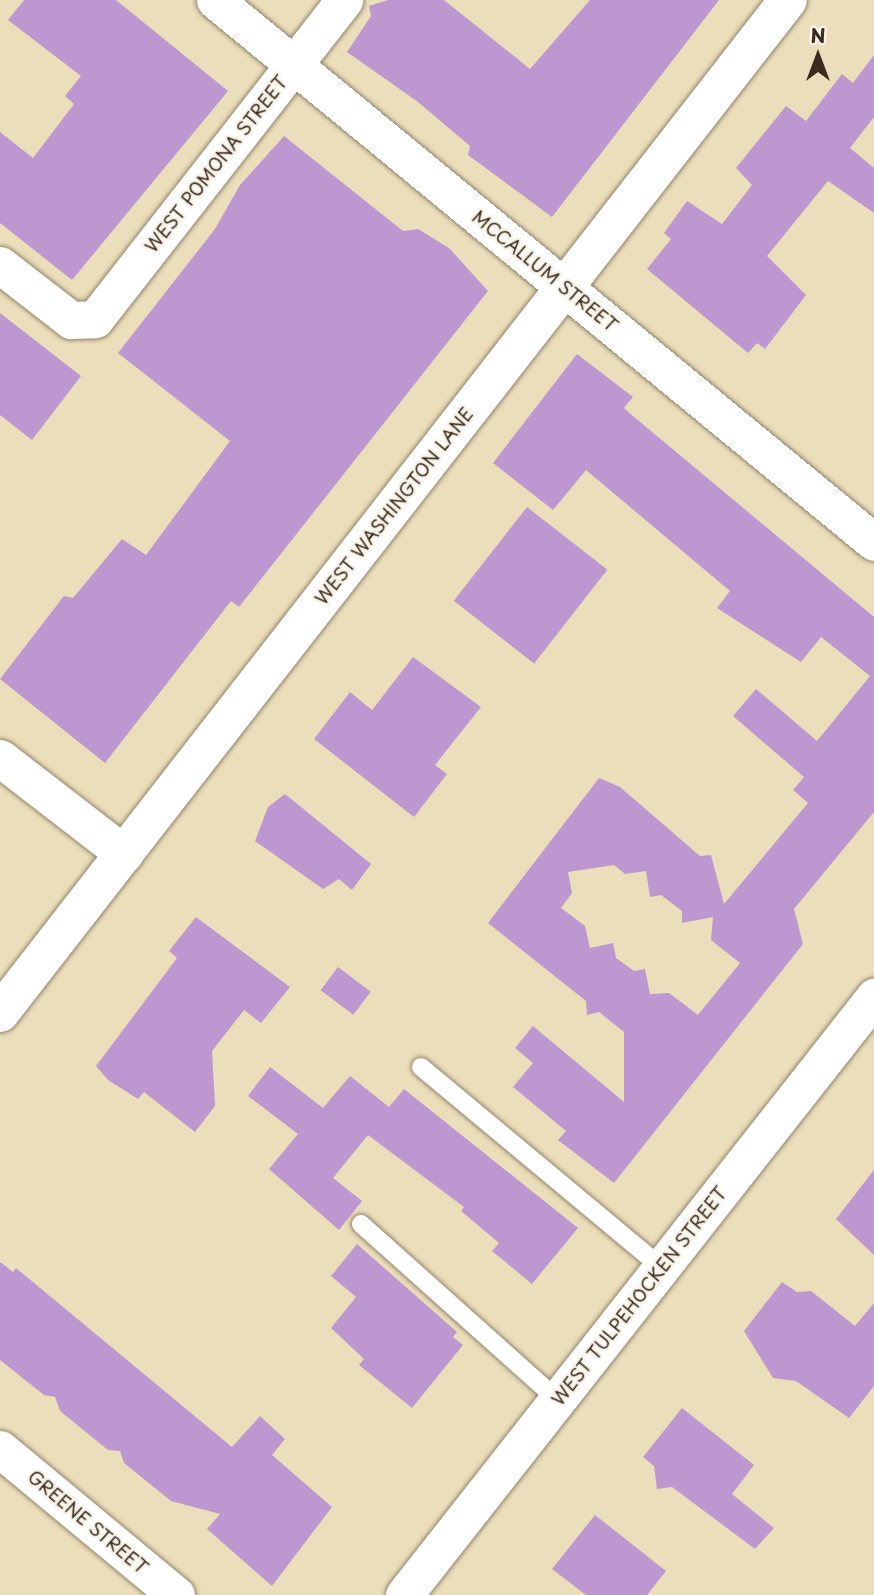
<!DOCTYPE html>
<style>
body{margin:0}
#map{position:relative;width:874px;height:1595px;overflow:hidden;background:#ebdeba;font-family:"Playpen Sans",sans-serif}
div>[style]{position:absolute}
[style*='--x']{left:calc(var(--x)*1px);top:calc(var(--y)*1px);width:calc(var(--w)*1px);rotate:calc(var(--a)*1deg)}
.building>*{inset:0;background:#bd98d0;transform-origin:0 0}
.roads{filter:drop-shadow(0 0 2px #93846c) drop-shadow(0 0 2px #93846c)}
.service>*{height:18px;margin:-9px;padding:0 9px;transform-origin:9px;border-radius:9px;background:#fff}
.minor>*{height:37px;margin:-18.5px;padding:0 18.5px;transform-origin:18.5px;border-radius:18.5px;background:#fff}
.secondary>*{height:38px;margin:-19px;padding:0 19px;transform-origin:19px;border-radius:19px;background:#fff}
span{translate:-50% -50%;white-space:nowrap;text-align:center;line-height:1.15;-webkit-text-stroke:5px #f7f3e8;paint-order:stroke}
.street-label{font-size:18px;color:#3b2a1e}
.north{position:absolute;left:783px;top:21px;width:70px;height:70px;-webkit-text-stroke:5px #f7f3e8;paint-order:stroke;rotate:0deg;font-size:19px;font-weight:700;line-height:28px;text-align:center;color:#3b2a1e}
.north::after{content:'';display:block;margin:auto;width:24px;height:32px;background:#3b2a1e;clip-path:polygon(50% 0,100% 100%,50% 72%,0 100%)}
</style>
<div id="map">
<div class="building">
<div style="clip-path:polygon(24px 0,116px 0,228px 91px,72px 280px,0 223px,0 132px,33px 158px,74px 104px,65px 96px,81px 76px,8px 20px)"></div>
<div style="clip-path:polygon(388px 0,444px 0,530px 69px,590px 0,719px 0,552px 217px,468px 155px,470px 146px,418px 102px,347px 52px,371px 16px,369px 6px)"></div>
<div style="clip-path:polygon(874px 55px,874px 117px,850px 148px,874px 168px,874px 213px,828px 181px,767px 256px,806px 295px,765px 349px,757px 343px,748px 353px,647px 269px,671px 239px,664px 233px,687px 201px,722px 224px,752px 185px,736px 168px,786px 106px,806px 121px,842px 74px,853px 83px)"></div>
<div style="clip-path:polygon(284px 136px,403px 231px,418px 229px,449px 248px,488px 291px,239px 607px,231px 601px,105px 763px,0 679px,64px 596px,73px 598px,122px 539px,146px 555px,230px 441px,118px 353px,215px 229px,240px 185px)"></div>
<div style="clip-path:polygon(0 313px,81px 376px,32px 440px,0 415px)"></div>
<div style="clip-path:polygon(evenodd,577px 354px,633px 397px,624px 408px,633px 416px,874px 617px,874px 812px,794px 909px,803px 944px,614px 1183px,558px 1140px,566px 1131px,513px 1087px,533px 1063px,515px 1048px,533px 1026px,624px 1102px,624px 1032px,599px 1012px,587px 1015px,586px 1001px,488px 923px,599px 778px,620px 787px,700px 856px,711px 855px,724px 904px,808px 803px,793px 790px,804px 777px,733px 716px,756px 689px,817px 741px,870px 676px,821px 637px,801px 662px,717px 608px,730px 591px,586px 470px,553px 510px,493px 463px,577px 354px,614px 865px,625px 874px,646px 871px,650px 897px,661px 895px,682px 911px,682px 923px,713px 917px,711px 940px,740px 963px,698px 1015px,669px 993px,650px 994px,645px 969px,634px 971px,616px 958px,613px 943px,590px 948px,585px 926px,561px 908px,572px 893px,568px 872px,614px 865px)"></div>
<div style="left:527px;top:507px;width:102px;height:119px;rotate:38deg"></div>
<div style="clip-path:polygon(413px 657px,481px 707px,435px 765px,447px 774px,414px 817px,314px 739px,350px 692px,372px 710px)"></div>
<div style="clip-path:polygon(285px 794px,371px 864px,352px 890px,339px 879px,323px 889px,255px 841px,268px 807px)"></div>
<div style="clip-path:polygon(196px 917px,290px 987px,261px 1023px,244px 1010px,212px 1051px,215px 1106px,195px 1132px,144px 1092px,138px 1099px,108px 1080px,96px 1066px,177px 958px,169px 951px)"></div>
<div style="left:338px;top:967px;width:41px;height:29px;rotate:37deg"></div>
<div style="clip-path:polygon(270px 1067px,323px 1108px,350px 1076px,389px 1107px,404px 1089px,578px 1228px,532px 1284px,492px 1251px,499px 1243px,461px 1211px,464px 1207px,368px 1135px,333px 1178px,362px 1201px,339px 1230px,269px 1169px,298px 1134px,248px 1096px)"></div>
<div style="clip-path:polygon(874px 1170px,874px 1255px,836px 1219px)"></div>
<div style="clip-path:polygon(357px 1244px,457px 1332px,453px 1337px,463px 1345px,412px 1408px,359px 1365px,364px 1359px,331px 1328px,356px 1297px,331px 1276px)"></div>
<div style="clip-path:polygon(0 1262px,13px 1272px,16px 1268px,232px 1447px,260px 1416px,285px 1439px,272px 1455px,332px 1507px,272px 1586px,207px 1529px,220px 1514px,171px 1501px,124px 1463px,120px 1451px,108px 1450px,60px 1411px,55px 1397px,44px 1395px,0 1360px)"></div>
<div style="clip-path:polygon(782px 1282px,797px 1292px,811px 1291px,855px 1326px,874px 1303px,874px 1386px,849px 1418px,796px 1381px,773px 1378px,744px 1331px)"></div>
<div style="clip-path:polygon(682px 1408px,754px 1465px,732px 1494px,774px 1528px,755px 1549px,672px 1487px,657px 1489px,654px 1466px,643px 1457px)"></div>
<div style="clip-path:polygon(595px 1515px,666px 1571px,647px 1595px,586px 1595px,552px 1569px)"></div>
</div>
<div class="roads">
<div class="service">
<div style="--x:421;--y:1067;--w:312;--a:39.8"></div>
<div style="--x:361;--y:1224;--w:264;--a:41.8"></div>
</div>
<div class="minor">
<div style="--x:215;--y:0;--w:853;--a:39.44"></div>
<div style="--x:0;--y:265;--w:90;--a:37.8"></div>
<div style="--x:71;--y:320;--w:24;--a:-2"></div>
<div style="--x:95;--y:319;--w:405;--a:-52"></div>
<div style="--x:0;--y:758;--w:157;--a:37.7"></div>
<div style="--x:0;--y:1449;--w:229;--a:39.7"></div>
<div style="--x:404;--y:1595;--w:761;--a:-51.83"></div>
</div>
<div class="secondary">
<div style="--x:0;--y:1013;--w:1283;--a:-52.12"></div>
</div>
</div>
<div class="street-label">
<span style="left:216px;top:164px;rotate:-52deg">WEST POMONA STREET</span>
<span style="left:545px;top:271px;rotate:39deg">MCCALLUM STREET</span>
<span style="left:394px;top:506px;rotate:-52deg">WEST WASHINGTON LANE</span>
<span style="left:639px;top:1296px;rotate:-52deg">WEST TULPEHOCKEN STREET</span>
<span style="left:88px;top:1522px;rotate:40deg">GREENE STREET</span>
</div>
<div class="north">N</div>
</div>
